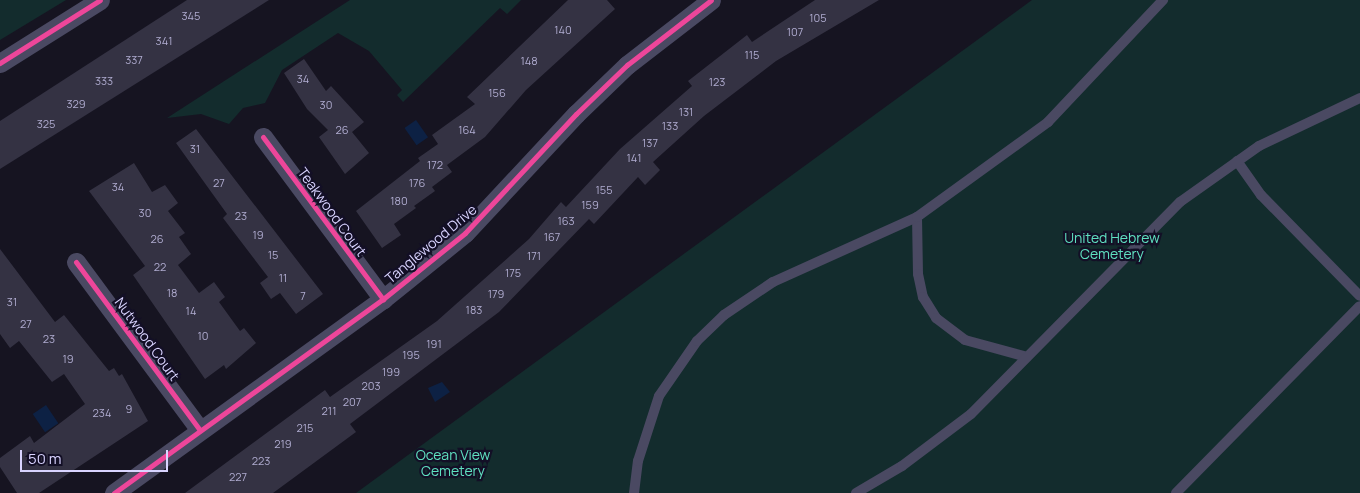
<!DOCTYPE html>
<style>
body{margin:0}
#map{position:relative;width:1360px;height:493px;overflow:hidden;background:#161421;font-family:Manrope,sans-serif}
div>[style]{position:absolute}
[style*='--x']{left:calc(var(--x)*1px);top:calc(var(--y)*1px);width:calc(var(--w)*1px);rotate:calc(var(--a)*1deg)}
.green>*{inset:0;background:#132c2d}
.water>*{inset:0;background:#0d2144;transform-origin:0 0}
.building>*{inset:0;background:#343243}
.service>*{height:10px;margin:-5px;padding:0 5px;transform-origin:5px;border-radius:5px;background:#4a4962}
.minor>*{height:19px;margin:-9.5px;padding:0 9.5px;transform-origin:9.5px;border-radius:9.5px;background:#4a4962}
.cycleway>*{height:5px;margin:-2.5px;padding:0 2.5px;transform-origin:2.5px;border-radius:2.5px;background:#ed469a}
span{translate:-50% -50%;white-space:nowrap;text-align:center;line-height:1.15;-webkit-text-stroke:4.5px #130f26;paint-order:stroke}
.number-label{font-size:11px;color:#b0acd0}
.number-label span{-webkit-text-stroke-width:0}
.street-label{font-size:14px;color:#d9d4ff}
.park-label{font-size:14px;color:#5fe0c0}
.scale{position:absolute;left:20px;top:450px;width:148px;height:22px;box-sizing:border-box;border:2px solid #d9d4ff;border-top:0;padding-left:6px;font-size:15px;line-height:18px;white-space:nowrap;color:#d9d4ff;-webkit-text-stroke:4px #130f26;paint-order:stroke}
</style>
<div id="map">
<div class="green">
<div style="clip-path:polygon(0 0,66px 0,0 40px)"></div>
<div style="clip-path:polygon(350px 0,521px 0,507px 14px,500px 8px,403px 102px,397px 95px,402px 90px,369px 51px,338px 33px,282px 70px,265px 103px,243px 108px,229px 124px,201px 114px,167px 118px)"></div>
<div style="clip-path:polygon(1032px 0,1360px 0,1360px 493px,356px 493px)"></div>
</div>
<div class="water">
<div style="left:416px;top:120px;width:21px;height:14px;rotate:55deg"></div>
<div style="clip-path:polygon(442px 382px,450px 392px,435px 402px,428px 388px)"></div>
<div style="left:46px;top:405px;width:22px;height:16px;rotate:56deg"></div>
</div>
<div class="building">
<div style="clip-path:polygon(187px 0,269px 0,0 169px,0 121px)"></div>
<div style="clip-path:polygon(568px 0,607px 0,615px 9px,526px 90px,485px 137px,447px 165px,452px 172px,432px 187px,435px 191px,414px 206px,416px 208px,394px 224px,401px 235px,382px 248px,356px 211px,420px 161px,418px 158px,438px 144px,432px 135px,475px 104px,467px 97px)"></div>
<div style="clip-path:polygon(815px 0,879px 0,776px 61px,704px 116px,653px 162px,660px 170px,645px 185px,638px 177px,594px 224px,589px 219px,499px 312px,350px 424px,356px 432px,273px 493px,185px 493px,325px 390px,330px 397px,437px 321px,529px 239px,561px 202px,566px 207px,620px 149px,692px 86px,688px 81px,747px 35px,752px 42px)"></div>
<div style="clip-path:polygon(304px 59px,326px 91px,331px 86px,364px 122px,352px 132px,369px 153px,345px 174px,319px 137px,328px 130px,307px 109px,284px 73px)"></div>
<div style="clip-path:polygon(196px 129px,323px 294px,296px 314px,280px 293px,271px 299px,260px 283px,268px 277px,223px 218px,227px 214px,176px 143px)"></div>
<div style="clip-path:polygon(134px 163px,152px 192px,165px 185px,178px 203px,168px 211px,185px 233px,179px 237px,191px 254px,178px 265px,199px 293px,214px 282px,225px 297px,219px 302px,240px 331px,244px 328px,256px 343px,226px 369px,224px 365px,205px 379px,133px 275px,145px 266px,89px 191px)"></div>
<div style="clip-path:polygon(0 249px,55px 322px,64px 315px,109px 371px,114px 368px,119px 376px,122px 374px,148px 421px,39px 493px,17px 493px,0 467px,0 458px,30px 436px,34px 443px,85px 404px,64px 374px,52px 382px,19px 341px,10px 348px,0 334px)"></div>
</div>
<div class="service">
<div style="--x:1237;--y:161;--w:42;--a:54.8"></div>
<div style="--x:1261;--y:195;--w:141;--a:45.6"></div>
<div style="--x:917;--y:217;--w:57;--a:89"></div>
<div style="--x:918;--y:274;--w:24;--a:78"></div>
<div style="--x:923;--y:297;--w:25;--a:58"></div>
<div style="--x:936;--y:318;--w:36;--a:37"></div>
<div style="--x:965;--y:340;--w:64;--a:15.3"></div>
<div style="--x:634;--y:493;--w:32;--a:-83"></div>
<div style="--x:638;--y:461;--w:68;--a:-72.1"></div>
<div style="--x:659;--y:396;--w:67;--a:-55.4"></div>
<div style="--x:697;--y:341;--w:37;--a:-44"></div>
<div style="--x:724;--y:315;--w:59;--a:-34"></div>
<div style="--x:773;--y:282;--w:158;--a:-24.3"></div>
<div style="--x:917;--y:217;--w:162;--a:-35.9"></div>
<div style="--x:1048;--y:122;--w:168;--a:-46.7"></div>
<div style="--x:856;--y:493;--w:53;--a:-30.4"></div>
<div style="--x:902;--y:466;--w:86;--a:-37"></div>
<div style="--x:971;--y:414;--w:298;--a:-45.4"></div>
<div style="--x:1180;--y:202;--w:97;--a:-35.3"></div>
<div style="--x:1259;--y:146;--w:112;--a:-25.4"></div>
<div style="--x:1176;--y:493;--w:262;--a:-45.5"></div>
</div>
<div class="minor">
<div style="--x:0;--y:63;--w:118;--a:-32.2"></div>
<div style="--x:263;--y:137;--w:202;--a:53.5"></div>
<div style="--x:76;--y:262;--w:209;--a:53.6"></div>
<div style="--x:114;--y:493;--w:332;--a:-35.8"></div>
<div style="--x:383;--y:299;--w:105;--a:-38.8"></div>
<div style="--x:465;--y:233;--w:163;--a:-47"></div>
<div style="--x:576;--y:114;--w:71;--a:-43.9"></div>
<div style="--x:627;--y:65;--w:106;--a:-37.7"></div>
</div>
<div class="cycleway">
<div style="--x:0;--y:63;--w:118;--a:-32.2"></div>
<div style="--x:263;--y:137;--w:202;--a:53.5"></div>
<div style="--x:76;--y:262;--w:209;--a:53.6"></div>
<div style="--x:114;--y:493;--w:332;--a:-35.8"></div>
<div style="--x:383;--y:299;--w:105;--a:-38.8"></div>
<div style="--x:465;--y:233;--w:163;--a:-47"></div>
<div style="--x:576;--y:114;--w:71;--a:-43.9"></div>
<div style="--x:627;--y:65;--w:106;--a:-37.7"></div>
</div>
<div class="number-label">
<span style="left:191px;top:16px">345</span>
<span style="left:818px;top:18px">105</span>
<span style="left:563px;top:30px">140</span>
<span style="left:795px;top:32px">107</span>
<span style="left:164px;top:41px">341</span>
<span style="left:752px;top:55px">115</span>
<span style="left:134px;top:60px">337</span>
<span style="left:529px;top:61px">148</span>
<span style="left:303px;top:79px">34</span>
<span style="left:104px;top:81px">333</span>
<span style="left:717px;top:82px">123</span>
<span style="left:497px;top:93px">156</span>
<span style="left:76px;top:104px">329</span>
<span style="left:326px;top:105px">30</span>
<span style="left:686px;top:112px">131</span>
<span style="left:46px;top:124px">325</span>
<span style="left:670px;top:126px">133</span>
<span style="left:342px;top:130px">26</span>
<span style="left:467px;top:130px">164</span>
<span style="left:650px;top:143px">137</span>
<span style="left:195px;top:149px">31</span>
<span style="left:634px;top:158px">141</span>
<span style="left:435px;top:165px">172</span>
<span style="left:219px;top:183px">27</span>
<span style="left:417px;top:183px">176</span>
<span style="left:118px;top:187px">34</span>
<span style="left:604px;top:190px">155</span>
<span style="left:399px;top:201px">180</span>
<span style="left:590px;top:205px">159</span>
<span style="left:145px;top:213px">30</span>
<span style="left:241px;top:216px">23</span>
<span style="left:566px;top:221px">163</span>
<span style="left:258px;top:235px">19</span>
<span style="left:552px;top:237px">167</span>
<span style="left:157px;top:239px">26</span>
<span style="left:273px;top:255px">15</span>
<span style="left:534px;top:256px">171</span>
<span style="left:160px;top:267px">22</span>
<span style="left:513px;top:273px">175</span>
<span style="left:283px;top:278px">11</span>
<span style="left:172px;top:293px">18</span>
<span style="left:496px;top:294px">179</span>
<span style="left:303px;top:296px">7</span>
<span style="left:12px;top:302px">31</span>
<span style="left:474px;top:310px">183</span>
<span style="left:191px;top:311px">14</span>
<span style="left:26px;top:324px">27</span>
<span style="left:203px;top:336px">10</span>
<span style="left:49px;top:339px">23</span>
<span style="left:434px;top:344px">191</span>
<span style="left:411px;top:355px">195</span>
<span style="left:68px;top:359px">19</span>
<span style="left:391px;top:372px">199</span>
<span style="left:371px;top:386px">203</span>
<span style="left:352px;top:402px">207</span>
<span style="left:129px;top:409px">9</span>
<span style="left:329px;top:411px">211</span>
<span style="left:102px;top:413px">234</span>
<span style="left:305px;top:428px">215</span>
<span style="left:283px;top:444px">219</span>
<span style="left:261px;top:461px">223</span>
<span style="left:238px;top:477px">227</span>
</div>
<div class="street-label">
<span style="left:332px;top:212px;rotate:54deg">Teakwood Court</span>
<span style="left:431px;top:244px;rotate:-40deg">Tanglewood Drive</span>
<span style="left:147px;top:339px;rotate:54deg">Nutwood Court</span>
</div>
<div class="park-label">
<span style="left:1112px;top:246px">United Hebrew<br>Cemetery</span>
<span style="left:453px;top:463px">Ocean View<br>Cemetery</span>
</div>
<div class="scale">50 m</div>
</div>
